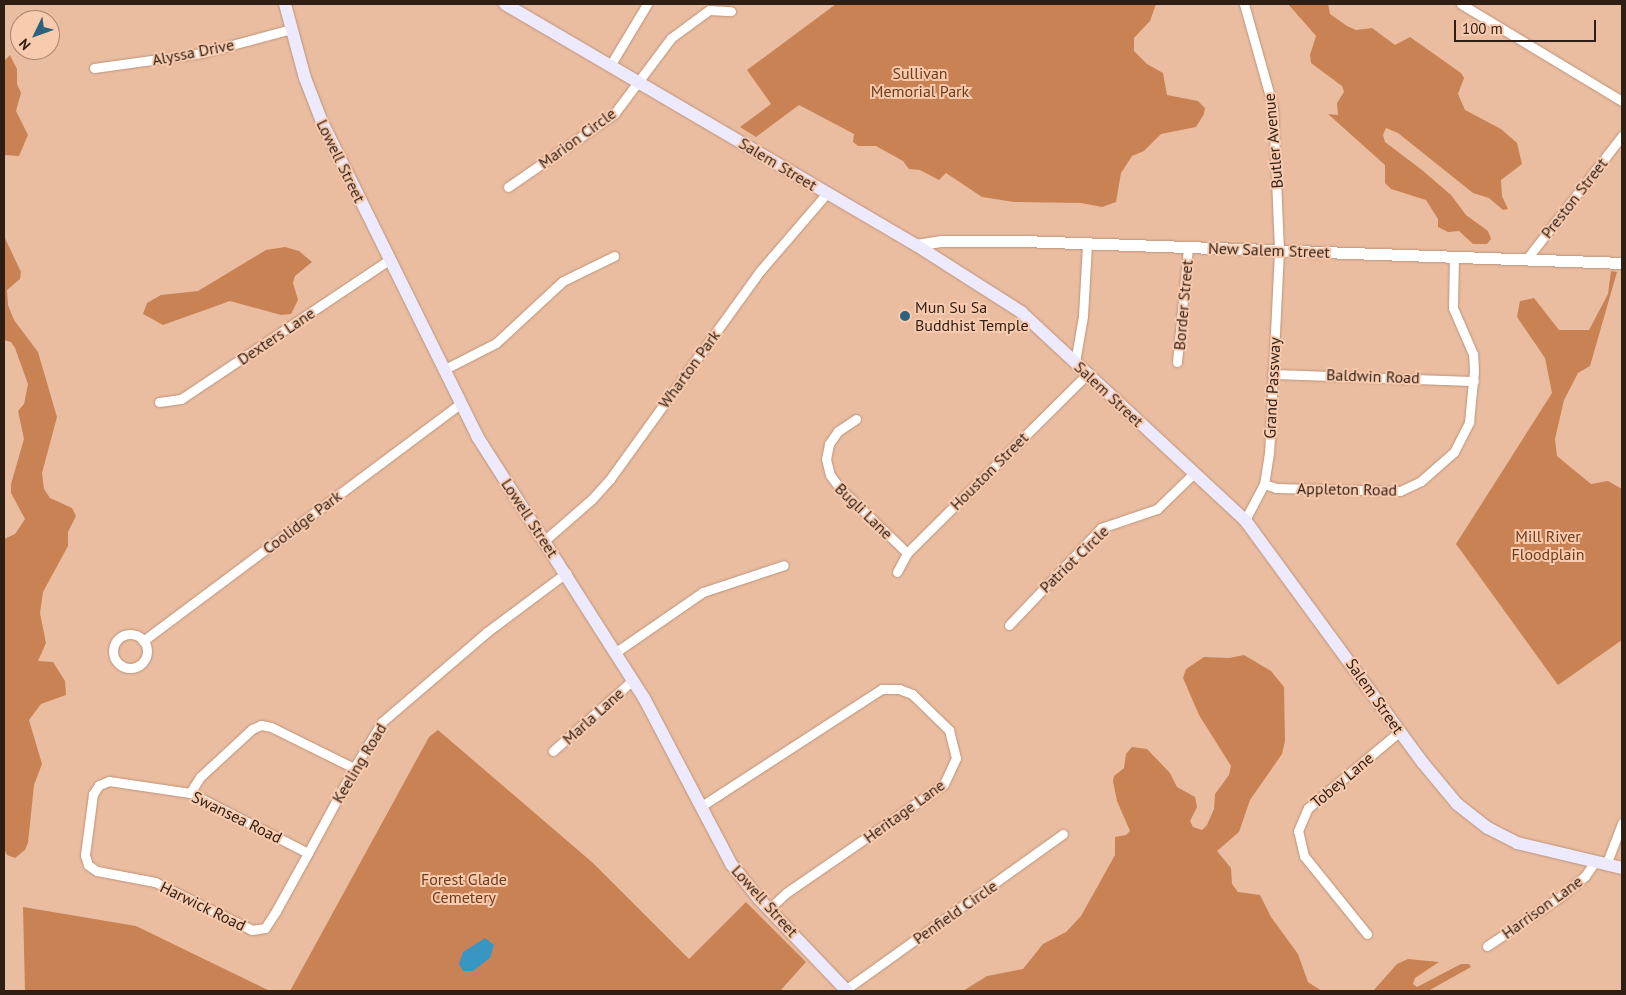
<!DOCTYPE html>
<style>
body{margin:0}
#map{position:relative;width:1626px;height:995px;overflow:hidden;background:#eabda1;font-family:"PT Sans",sans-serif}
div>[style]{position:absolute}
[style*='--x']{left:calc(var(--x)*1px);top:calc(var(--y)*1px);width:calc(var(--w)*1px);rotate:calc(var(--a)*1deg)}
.green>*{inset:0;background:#c98254}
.water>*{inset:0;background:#3995c1}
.roads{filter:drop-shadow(0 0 1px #be9378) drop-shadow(0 0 1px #be9378)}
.minor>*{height:9px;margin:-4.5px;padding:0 4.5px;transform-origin:4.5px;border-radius:4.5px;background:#fff}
.minor>.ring{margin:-4.5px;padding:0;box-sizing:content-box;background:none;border:9px solid #fff;border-radius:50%}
.tertiary>*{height:11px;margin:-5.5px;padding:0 5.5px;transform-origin:5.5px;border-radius:5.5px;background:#fff}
.secondary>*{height:12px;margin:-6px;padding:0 6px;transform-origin:6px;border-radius:6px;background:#eeeafe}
.dots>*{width:14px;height:14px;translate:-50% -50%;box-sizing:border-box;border:2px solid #f8caae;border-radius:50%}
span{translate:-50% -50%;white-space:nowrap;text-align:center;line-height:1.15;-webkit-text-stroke:4px #f8caae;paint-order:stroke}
.street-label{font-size:16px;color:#2f1e14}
.park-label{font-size:16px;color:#6d3c1b}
.poi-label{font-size:16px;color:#2f1e14}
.left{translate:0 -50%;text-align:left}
.frame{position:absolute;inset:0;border:5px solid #2f1e14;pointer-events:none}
.north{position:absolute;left:10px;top:10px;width:50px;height:50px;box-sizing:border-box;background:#f8caae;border:1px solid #a88570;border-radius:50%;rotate:228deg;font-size:14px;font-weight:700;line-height:20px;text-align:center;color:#2f1e14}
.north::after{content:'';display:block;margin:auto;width:18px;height:22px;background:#2c627d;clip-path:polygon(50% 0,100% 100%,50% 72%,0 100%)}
.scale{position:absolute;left:1454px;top:20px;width:142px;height:22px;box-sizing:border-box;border:2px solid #2f1e14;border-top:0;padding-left:6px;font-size:15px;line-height:18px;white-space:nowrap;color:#2f1e14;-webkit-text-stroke:4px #f8caae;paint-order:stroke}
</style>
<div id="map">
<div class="green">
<div style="clip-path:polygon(836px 4px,1156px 4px,1150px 21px,1134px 38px,1134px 51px,1147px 64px,1163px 73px,1167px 95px,1198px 101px,1205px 108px,1204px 114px,1196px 127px,1161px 134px,1144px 151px,1132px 156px,1121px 173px,1116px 202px,1102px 207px,1081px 203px,1014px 202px,982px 197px,946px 173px,939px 180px,920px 170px,909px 169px,903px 161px,876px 146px,858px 146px,853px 142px,854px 134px,799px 105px,756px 137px,740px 127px,771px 104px,747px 70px)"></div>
<div style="clip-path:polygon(1288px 4px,1328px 4px,1330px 14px,1347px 26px,1356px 30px,1372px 28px,1395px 45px,1410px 37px,1461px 73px,1464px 78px,1458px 94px,1465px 110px,1501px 129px,1517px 143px,1522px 164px,1501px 180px,1502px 196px,1508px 209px,1503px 210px,1489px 198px,1473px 193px,1398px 133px,1386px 128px,1383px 135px,1385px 142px,1422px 170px,1451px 195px,1466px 215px,1488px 231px,1491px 239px,1487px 244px,1473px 244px,1459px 231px,1448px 232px,1438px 227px,1438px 219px,1426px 200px,1391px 189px,1385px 183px,1385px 165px,1328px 114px,1338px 115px,1337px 103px,1344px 92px,1342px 86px,1311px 63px,1310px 55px,1316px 36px)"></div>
<div style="clip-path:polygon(10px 55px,17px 69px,17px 84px,21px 93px,16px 111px,28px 135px,19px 156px,4px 155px,4px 61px)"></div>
<div style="clip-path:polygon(4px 236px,21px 272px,20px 279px,7px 290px,8px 305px,14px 320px,38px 352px,57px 417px,42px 473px,44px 489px,50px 498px,72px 508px,76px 516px,68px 532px,68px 546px,43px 592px,40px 613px,46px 643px,38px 661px,53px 662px,65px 681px,66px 695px,41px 704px,29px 720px,42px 764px,34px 785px,28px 843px,25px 850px,15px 858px,7px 855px,4px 849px,4px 539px,15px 534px,25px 519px,11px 493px,11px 484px,24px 439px,18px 411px,24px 404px,28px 384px,15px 348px,11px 342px,4px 340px)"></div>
<div style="clip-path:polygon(285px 247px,299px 251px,312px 262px,295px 276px,293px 283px,298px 300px,291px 314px,281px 315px,230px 301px,163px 325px,143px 314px,147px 303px,161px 295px,198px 291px,266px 250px)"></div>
<div style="clip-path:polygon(1611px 271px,1617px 272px,1590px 366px,1578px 373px,1564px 400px,1555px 439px,1557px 456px,1591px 484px,1608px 481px,1622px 489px,1622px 640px,1558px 685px,1456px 544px,1552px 393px,1545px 358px,1517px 317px,1520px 301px,1534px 298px,1559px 330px,1589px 330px,1608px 294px)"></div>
<div style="clip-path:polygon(1244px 655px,1271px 671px,1284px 687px,1285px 741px,1282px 754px,1250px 800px,1239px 832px,1217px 851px,1231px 868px,1232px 884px,1238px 892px,1260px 895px,1271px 917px,1298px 954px,1308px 982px,1322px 991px,1340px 991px,963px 991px,987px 976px,1023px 969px,1043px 944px,1066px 932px,1081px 916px,1115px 855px,1115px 837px,1126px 835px,1130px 831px,1117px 801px,1113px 781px,1114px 776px,1124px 768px,1126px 754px,1132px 747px,1147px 749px,1170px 773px,1177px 787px,1195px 797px,1197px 807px,1190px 821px,1193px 827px,1202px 830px,1207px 825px,1214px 809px,1215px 794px,1229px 775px,1231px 766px,1199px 715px,1183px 678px,1186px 669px,1204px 657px,1229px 658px)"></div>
<div style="clip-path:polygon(438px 730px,593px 863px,689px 959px,746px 902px,806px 962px,780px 991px,290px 991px,429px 737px)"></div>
<div style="clip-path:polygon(23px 907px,136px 926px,270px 991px,25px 991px)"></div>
<div style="clip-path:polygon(1408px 959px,1439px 962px,1415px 978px,1413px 984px,1417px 987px,1461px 964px,1469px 964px,1471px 967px,1428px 991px,1373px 991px,1397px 964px)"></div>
</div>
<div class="water">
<div style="clip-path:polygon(485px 938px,494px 945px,490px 958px,473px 971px,463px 971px,459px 964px,463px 952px)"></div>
</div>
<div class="roads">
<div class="minor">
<div style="--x:1244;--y:4;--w:107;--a:74.3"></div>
<div style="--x:1273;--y:107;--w:144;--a:87.6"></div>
<div style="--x:1279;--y:251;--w:202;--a:92.8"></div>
<div style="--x:1269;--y:453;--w:31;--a:99"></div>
<div style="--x:1264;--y:484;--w:41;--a:117.8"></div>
<div style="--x:1461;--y:4;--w:188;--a:31.1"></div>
<div style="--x:611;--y:64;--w:70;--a:-59"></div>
<div style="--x:94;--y:68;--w:109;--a:-7.9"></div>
<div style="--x:202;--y:53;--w:92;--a:-15.1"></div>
<div style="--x:508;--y:187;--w:129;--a:-34.6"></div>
<div style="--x:614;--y:114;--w:95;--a:-53.1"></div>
<div style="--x:671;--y:38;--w:47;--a:-36.4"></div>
<div style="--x:709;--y:10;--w:22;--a:3"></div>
<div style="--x:1526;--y:260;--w:157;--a:-52.3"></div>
<div style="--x:1075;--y:362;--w:47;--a:-80.1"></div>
<div style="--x:1083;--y:316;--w:72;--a:-86.8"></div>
<div style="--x:1177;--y:362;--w:115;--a:-84.5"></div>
<div style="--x:443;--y:370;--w:59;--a:-27"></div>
<div style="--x:496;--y:343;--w:91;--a:-42.8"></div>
<div style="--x:563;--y:281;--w:57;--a:-26.1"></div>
<div style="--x:1272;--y:374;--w:202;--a:2"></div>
<div style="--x:159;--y:402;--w:22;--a:-8"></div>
<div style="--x:181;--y:399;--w:250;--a:-33.8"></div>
<div style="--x:856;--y:419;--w:22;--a:146"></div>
<div style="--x:838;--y:431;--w:16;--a:125"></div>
<div style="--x:829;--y:444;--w:15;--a:101"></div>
<div style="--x:826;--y:459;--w:16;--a:76"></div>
<div style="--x:830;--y:475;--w:15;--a:53"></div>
<div style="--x:839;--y:487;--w:95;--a:44.1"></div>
<div style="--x:1264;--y:484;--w:13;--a:18"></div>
<div style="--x:1276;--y:488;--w:124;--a:1.4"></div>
<div style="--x:1400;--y:491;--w:23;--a:-25"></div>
<div style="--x:1421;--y:481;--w:44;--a:-41.3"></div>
<div style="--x:1454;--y:452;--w:34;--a:-63"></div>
<div style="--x:1469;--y:422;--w:51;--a:-84.4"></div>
<div style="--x:1474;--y:371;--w:17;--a:-93"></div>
<div style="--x:1473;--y:354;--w:50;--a:-113.5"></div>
<div style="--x:1453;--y:308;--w:51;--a:-88.9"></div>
<div style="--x:545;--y:540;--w:62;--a:-41.1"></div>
<div style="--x:592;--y:499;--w:27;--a:-48"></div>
<div style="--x:610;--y:479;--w:256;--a:-54.2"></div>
<div style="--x:760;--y:271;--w:103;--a:-49.3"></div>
<div style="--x:897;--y:572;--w:21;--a:-62"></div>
<div style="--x:907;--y:553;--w:254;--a:-44.8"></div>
<div style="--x:1009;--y:625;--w:134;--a:-46.5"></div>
<div style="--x:1101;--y:528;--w:59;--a:-18.7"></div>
<div style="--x:1157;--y:509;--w:53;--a:-44.2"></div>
<div class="ring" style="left:113px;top:634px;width:25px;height:25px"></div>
<div style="--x:143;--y:641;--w:396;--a:-36.8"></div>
<div style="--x:616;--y:652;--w:106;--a:-34.6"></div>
<div style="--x:703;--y:592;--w:85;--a:-18.4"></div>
<div style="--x:553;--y:751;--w:107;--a:-41.6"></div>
<div style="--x:190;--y:793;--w:19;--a:-58"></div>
<div style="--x:200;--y:777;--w:71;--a:-42.7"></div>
<div style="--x:252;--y:729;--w:10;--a:-24"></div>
<div style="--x:261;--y:725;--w:10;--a:11"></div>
<div style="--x:271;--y:727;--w:93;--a:26.3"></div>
<div style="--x:700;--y:807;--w:217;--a:-33"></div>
<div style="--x:882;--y:689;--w:17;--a:0"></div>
<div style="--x:899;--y:689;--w:14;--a:21"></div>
<div style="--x:912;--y:694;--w:52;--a:44.2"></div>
<div style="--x:949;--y:730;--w:29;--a:76"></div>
<div style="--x:956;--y:758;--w:29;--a:115"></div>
<div style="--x:944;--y:784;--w:192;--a:145.4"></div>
<div style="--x:786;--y:893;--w:23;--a:137"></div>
<div style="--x:308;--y:853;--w:132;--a:-153"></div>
<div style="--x:190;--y:793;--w:82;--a:-171.6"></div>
<div style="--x:109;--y:781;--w:11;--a:158"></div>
<div style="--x:99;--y:785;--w:11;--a:124"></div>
<div style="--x:93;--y:794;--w:62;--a:97.5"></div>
<div style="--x:85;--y:855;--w:10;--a:73"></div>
<div style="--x:88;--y:865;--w:11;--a:34"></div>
<div style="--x:97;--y:871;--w:59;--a:10.7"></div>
<div style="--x:155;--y:882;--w:108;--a:26.3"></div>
<div style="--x:252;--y:930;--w:13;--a:-9"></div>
<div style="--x:265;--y:928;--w:20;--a:-57"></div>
<div style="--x:276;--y:911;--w:66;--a:-61.1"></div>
<div style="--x:308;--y:853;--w:97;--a:-61.6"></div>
<div style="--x:354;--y:768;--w:54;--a:-58.7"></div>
<div style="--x:382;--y:722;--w:138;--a:-40.6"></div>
<div style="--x:487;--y:632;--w:99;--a:-36.8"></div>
<div style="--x:1606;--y:865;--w:45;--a:-69.1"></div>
<div style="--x:1367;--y:934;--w:100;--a:-128.9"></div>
<div style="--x:1304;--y:856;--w:26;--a:-103"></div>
<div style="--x:1298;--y:831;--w:25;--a:-67"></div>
<div style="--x:1308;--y:808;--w:120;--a:-39.9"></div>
<div style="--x:1487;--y:946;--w:88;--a:-33.9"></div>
<div style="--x:1560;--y:897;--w:33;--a:-40"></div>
<div style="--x:1585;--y:876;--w:16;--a:-55"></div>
<div style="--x:845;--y:990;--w:268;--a:-35.6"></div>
</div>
<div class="tertiary">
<div style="--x:916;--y:245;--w:26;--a:-9"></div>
<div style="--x:942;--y:241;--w:81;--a:0"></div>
<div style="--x:1023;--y:241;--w:599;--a:2.1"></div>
</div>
<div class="secondary">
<div style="--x:285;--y:4;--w:77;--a:74.9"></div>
<div style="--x:305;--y:78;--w:47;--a:68.9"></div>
<div style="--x:322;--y:122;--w:350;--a:63.7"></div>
<div style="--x:477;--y:436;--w:311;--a:57.5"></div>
<div style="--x:644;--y:698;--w:187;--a:62.3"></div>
<div style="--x:731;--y:864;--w:45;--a:51.3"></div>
<div style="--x:759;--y:899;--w:127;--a:46.3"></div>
<div style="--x:505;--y:4;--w:476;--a:30.4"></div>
<div style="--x:916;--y:245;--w:125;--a:32.5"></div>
<div style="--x:1021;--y:312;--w:306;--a:42.9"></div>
<div style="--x:1245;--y:520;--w:301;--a:53.8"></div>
<div style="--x:1423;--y:763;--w:53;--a:50.3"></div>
<div style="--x:1457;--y:804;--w:39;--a:38"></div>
<div style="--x:1488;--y:828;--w:33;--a:27"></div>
<div style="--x:1517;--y:843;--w:108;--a:13.4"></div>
</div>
</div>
<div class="dots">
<div style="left:905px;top:316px;background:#2c627d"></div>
</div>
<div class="street-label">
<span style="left:193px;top:52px;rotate:-11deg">Alyssa Drive</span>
<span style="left:577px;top:138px;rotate:-36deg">Marion Circle</span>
<span style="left:1273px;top:141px;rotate:-95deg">Butler Avenue</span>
<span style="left:341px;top:161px;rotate:64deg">Lowell Street</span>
<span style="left:778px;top:164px;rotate:31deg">Salem Street</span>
<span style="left:1574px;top:198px;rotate:-52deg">Preston Street</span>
<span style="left:1269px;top:250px;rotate:2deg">New Salem Street</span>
<span style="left:1183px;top:305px;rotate:-85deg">Border Street</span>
<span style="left:276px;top:336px;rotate:-34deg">Dexters Lane</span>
<span style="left:689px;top:369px;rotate:-54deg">Wharton Park</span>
<span style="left:1373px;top:376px;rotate:2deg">Baldwin Road</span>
<span style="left:1272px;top:388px;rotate:-87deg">Grand Passway</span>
<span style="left:1109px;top:394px;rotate:43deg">Salem Street</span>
<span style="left:989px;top:471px;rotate:-45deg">Houston Street</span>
<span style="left:1347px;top:489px;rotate:1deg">Appleton Road</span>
<span style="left:864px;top:511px;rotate:44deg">Bugli Lane</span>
<span style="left:530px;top:518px;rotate:57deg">Lowell Street</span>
<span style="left:302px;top:522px;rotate:-37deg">Coolidge Park</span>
<span style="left:1074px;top:559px;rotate:-44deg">Patriot Circle</span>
<span style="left:1375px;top:696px;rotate:55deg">Salem Street</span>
<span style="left:593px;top:716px;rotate:-42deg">Marla Lane</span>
<span style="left:359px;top:763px;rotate:-59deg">Keeling Road</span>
<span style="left:1342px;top:780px;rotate:-40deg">Tobey Lane</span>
<span style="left:904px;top:811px;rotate:-36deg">Heritage Lane</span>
<span style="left:237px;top:817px;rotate:26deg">Swansea Road</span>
<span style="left:765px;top:901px;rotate:48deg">Lowell Street</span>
<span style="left:203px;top:906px;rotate:26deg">Harwick Road</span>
<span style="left:1542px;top:907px;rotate:-36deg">Harrison Lane</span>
<span style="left:955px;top:912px;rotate:-35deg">Penfield Circle</span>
</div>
<div class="park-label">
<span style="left:920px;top:82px">Sullivan<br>Memorial Park</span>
<span style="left:1548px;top:545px">Mill River<br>Floodplain</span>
<span style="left:464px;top:888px">Forest Glade<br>Cemetery</span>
</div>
<div class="poi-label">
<span class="left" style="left:915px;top:316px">Mun Su Sa<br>Buddhist Temple</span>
</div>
<div class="frame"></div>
<div class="north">N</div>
<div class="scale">100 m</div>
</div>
